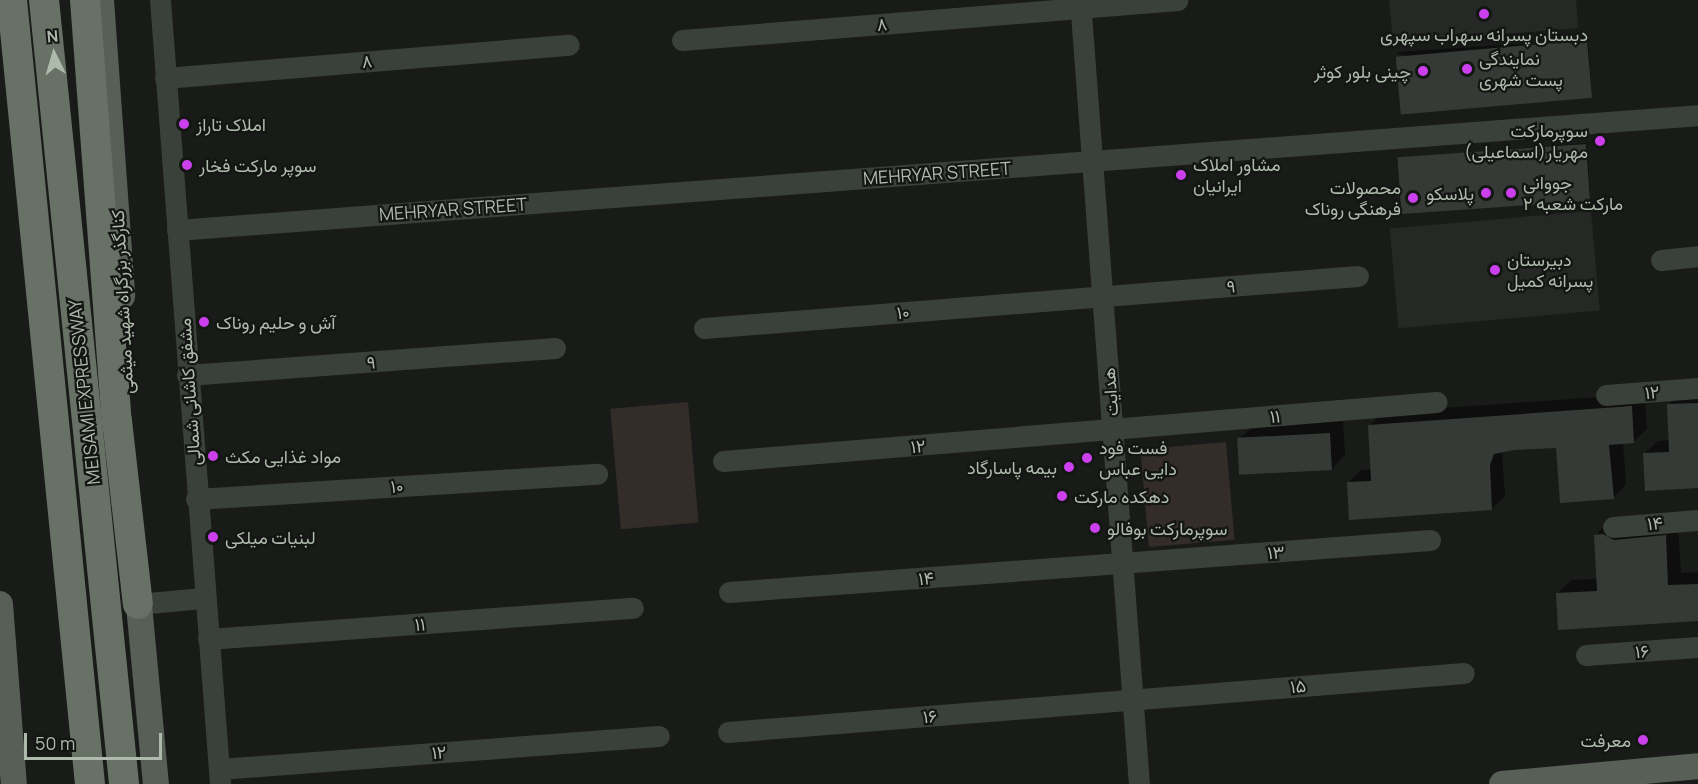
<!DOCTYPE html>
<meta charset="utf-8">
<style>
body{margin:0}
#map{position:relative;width:1698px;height:784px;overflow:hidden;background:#191b19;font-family:Manrope,Vazirmatn,sans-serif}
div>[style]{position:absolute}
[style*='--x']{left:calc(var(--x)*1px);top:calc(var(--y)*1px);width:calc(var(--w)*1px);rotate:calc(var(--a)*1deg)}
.built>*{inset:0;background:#252825;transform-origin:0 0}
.green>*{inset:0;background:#332c29;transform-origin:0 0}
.shadow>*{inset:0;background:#0007}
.building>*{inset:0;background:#363a36;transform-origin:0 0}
.minor>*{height:21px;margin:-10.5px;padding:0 10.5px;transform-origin:10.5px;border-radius:10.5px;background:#3a403a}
.major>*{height:26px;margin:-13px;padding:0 13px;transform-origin:13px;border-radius:13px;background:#575f56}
.highway>*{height:30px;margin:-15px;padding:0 15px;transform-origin:15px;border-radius:15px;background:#687166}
.dots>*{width:16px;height:16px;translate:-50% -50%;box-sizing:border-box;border:3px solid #141614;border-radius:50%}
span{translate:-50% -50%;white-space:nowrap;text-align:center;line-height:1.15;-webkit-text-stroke:4.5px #141614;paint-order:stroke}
.street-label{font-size:18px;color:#aebaac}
.poi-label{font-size:18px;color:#aebaac}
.left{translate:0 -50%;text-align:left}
.right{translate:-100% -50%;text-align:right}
.north{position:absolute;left:24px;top:24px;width:60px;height:60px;-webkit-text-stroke:4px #141614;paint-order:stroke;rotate:355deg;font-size:16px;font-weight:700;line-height:24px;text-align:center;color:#aebaac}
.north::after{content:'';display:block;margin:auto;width:21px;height:27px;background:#aebaac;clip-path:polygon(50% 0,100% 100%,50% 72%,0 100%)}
.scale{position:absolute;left:24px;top:733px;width:138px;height:27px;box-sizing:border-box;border:3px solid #aebaac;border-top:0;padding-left:8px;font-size:18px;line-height:21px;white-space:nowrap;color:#aebaac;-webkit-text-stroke:4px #141614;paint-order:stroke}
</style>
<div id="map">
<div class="built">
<div style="clip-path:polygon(1389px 0,1576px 0,1578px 28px,1393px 43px)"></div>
<div style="left:1591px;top:211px;width:100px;height:202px;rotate:85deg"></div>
</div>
<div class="green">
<div style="left:688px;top:402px;width:121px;height:78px;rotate:85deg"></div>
<div style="left:1226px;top:442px;width:98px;height:86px;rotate:85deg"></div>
</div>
<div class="shadow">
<div style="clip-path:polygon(1588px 39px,1592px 97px,1398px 54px,1399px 52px)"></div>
<div style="clip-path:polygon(1587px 143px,1590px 199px,1400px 160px,1402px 158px)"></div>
<div style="clip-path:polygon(1698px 390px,1698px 486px,1644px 454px,1658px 441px,1670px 440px,1668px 405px,1682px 391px)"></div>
<div style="clip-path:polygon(1645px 394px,1647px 429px,1633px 442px,1623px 442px,1626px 484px,1613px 498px,1557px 447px,1502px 451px,1505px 496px,1491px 509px,1348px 483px,1361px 470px,1372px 469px,1370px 425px,1383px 412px)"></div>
<div style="clip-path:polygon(1343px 421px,1345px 455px,1332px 469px,1238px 440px,1252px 427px)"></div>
<div style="clip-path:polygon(1608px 522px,1678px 523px,1681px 573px,1698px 572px,1698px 620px,1557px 594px,1571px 580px,1598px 579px,1595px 536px)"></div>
</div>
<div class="building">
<div style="left:1587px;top:40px;width:58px;height:192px;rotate:85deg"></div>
<div style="left:1586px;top:144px;width:57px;height:189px;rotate:86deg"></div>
<div style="clip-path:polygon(1698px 403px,1698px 488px,1645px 491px,1643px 453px,1669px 452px,1667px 404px)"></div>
<div style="clip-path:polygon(1632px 406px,1634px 443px,1609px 445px,1614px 499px,1560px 503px,1556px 448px,1514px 450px,1494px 454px,1490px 465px,1492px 510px,1349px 520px,1347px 482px,1371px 481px,1368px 425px)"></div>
<div style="left:1330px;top:433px;width:37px;height:93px;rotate:87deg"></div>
<div style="clip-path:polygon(1603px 534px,1614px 540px,1666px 535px,1668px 585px,1698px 584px,1698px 621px,1558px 630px,1556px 593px,1597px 591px,1594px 535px)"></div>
</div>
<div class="minor">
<div style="--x:160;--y:0;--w:786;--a:85.62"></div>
<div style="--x:1080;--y:0;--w:786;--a:85.7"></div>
<div style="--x:682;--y:40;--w:497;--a:-4.6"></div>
<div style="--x:165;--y:78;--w:405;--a:-4.7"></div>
<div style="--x:177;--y:230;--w:1525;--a:-4.32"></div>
<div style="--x:1661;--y:260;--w:37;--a:-6"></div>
<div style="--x:704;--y:328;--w:656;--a:-4.55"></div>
<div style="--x:187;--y:375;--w:369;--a:-4.2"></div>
<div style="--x:1606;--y:395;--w:92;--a:-4.4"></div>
<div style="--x:723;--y:461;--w:716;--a:-4.72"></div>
<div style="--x:196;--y:499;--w:402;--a:-3.6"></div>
<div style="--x:1613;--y:527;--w:85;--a:-4.7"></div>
<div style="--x:729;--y:592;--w:703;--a:-4.24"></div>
<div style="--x:138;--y:604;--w:65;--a:-5.3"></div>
<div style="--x:208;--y:639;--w:426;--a:-4.2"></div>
<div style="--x:1586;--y:655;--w:112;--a:-4.1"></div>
<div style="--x:728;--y:732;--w:738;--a:-4.58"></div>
<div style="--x:219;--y:769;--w:441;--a:-4.3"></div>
</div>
<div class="major">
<div style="--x:101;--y:0;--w:297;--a:85.9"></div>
<div style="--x:137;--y:584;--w:201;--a:84.6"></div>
<div style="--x:0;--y:604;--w:181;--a:85.6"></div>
<div style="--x:1502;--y:784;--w:197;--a:-5.2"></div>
</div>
<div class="highway">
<div style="--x:12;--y:0;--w:788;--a:84.32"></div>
<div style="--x:44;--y:0;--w:788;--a:84.17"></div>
<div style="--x:85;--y:0;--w:422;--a:85.7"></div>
<div style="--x:117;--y:421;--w:184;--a:83.5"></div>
</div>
<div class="dots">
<div style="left:1484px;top:14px;background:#cb40ec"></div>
<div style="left:1467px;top:69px;background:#cb40ec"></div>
<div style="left:1423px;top:71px;background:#cb40ec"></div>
<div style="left:184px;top:124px;background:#cb40ec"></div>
<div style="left:1600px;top:141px;background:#cb40ec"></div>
<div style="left:187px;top:165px;background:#cb40ec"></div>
<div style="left:1181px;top:175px;background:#cb40ec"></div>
<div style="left:1486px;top:193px;background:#cb40ec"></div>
<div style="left:1511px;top:193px;background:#cb40ec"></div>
<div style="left:1413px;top:198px;background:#cb40ec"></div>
<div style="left:1495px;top:270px;background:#cb40ec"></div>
<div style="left:204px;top:322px;background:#cb40ec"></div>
<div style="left:213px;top:456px;background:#cb40ec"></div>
<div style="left:1087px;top:458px;background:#cb40ec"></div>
<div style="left:1069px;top:467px;background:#cb40ec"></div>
<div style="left:1062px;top:496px;background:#cb40ec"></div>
<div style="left:1095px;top:528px;background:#cb40ec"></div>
<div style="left:213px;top:537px;background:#cb40ec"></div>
<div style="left:1643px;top:740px;background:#cb40ec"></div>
</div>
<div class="street-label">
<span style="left:882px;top:24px;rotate:-5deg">۸</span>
<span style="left:367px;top:61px;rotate:-5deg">۸</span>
<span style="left:937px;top:173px;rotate:-4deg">MEHRYAR STREET</span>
<span style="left:453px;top:209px;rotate:-4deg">MEHRYAR STREET</span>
<span style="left:1231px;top:286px;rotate:-5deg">۹</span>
<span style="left:122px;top:302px;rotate:-93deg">کنارگذر بزرگراه شهید میثمی</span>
<span style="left:903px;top:312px;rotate:-5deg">۱۰</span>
<span style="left:371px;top:362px;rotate:-4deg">۹</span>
<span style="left:84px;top:392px;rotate:-96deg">MEISAMI EXPRESSWAY</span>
<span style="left:189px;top:392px;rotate:-94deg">مشفق کاشانی شمالی</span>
<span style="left:1110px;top:392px;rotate:-94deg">هدایت</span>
<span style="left:1652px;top:392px;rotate:-4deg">۱۲</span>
<span style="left:1275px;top:416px;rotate:-5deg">۱۱</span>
<span style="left:918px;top:446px;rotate:-5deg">۱۲</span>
<span style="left:397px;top:486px;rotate:-4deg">۱۰</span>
<span style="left:1655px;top:523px;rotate:-5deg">۱۴</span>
<span style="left:1276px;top:552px;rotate:-5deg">۱۳</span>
<span style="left:926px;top:578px;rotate:-4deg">۱۴</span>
<span style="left:420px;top:624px;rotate:-4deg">۱۱</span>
<span style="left:1642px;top:651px;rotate:-4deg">۱۶</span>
<span style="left:1298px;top:686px;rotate:-5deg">۱۵</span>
<span style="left:930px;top:716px;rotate:-5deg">۱۶</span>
<span style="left:439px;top:752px;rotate:-4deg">۱۲</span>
</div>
<div class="poi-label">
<span style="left:1484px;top:34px">دبستان پسرانه سهراب سپهری</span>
<span class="left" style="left:1479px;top:69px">نمایندگی<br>پست شهری</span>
<span class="right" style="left:1411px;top:71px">چینی بلور کوثر</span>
<span class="left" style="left:196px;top:124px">املاک تاراز</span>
<span class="right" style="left:1588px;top:141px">سوپرمارکت<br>مهریار(اسماعیلی)</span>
<span class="left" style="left:199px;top:165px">سوپر مارکت فخار</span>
<span class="left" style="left:1193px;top:175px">مشاور املاک<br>ایرانیان</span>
<span class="left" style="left:1523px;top:193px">جووانی<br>مارکت شعبه ۲</span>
<span class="right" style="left:1401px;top:198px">محصولات<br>فرهنگی روناک</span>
<span class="right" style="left:1474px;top:193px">پلاسکو</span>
<span class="left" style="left:1507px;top:270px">دبیرستان<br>پسرانه کمیل</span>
<span class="left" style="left:216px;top:322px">آش و حلیم روناک</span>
<span class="left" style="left:1099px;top:458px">فست فود<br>دایی عباس</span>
<span class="left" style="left:225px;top:456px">مواد غذایی مکث</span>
<span class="right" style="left:1057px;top:467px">بیمه پاسارگاد</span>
<span class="left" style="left:1074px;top:496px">دهکده مارکت</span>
<span class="left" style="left:1107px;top:528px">سوپرمارکت بوفالو</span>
<span class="left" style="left:225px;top:537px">لبنیات میلکی</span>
<span class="right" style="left:1631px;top:740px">معرفت</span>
</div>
<div class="north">N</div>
<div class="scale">50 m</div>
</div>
